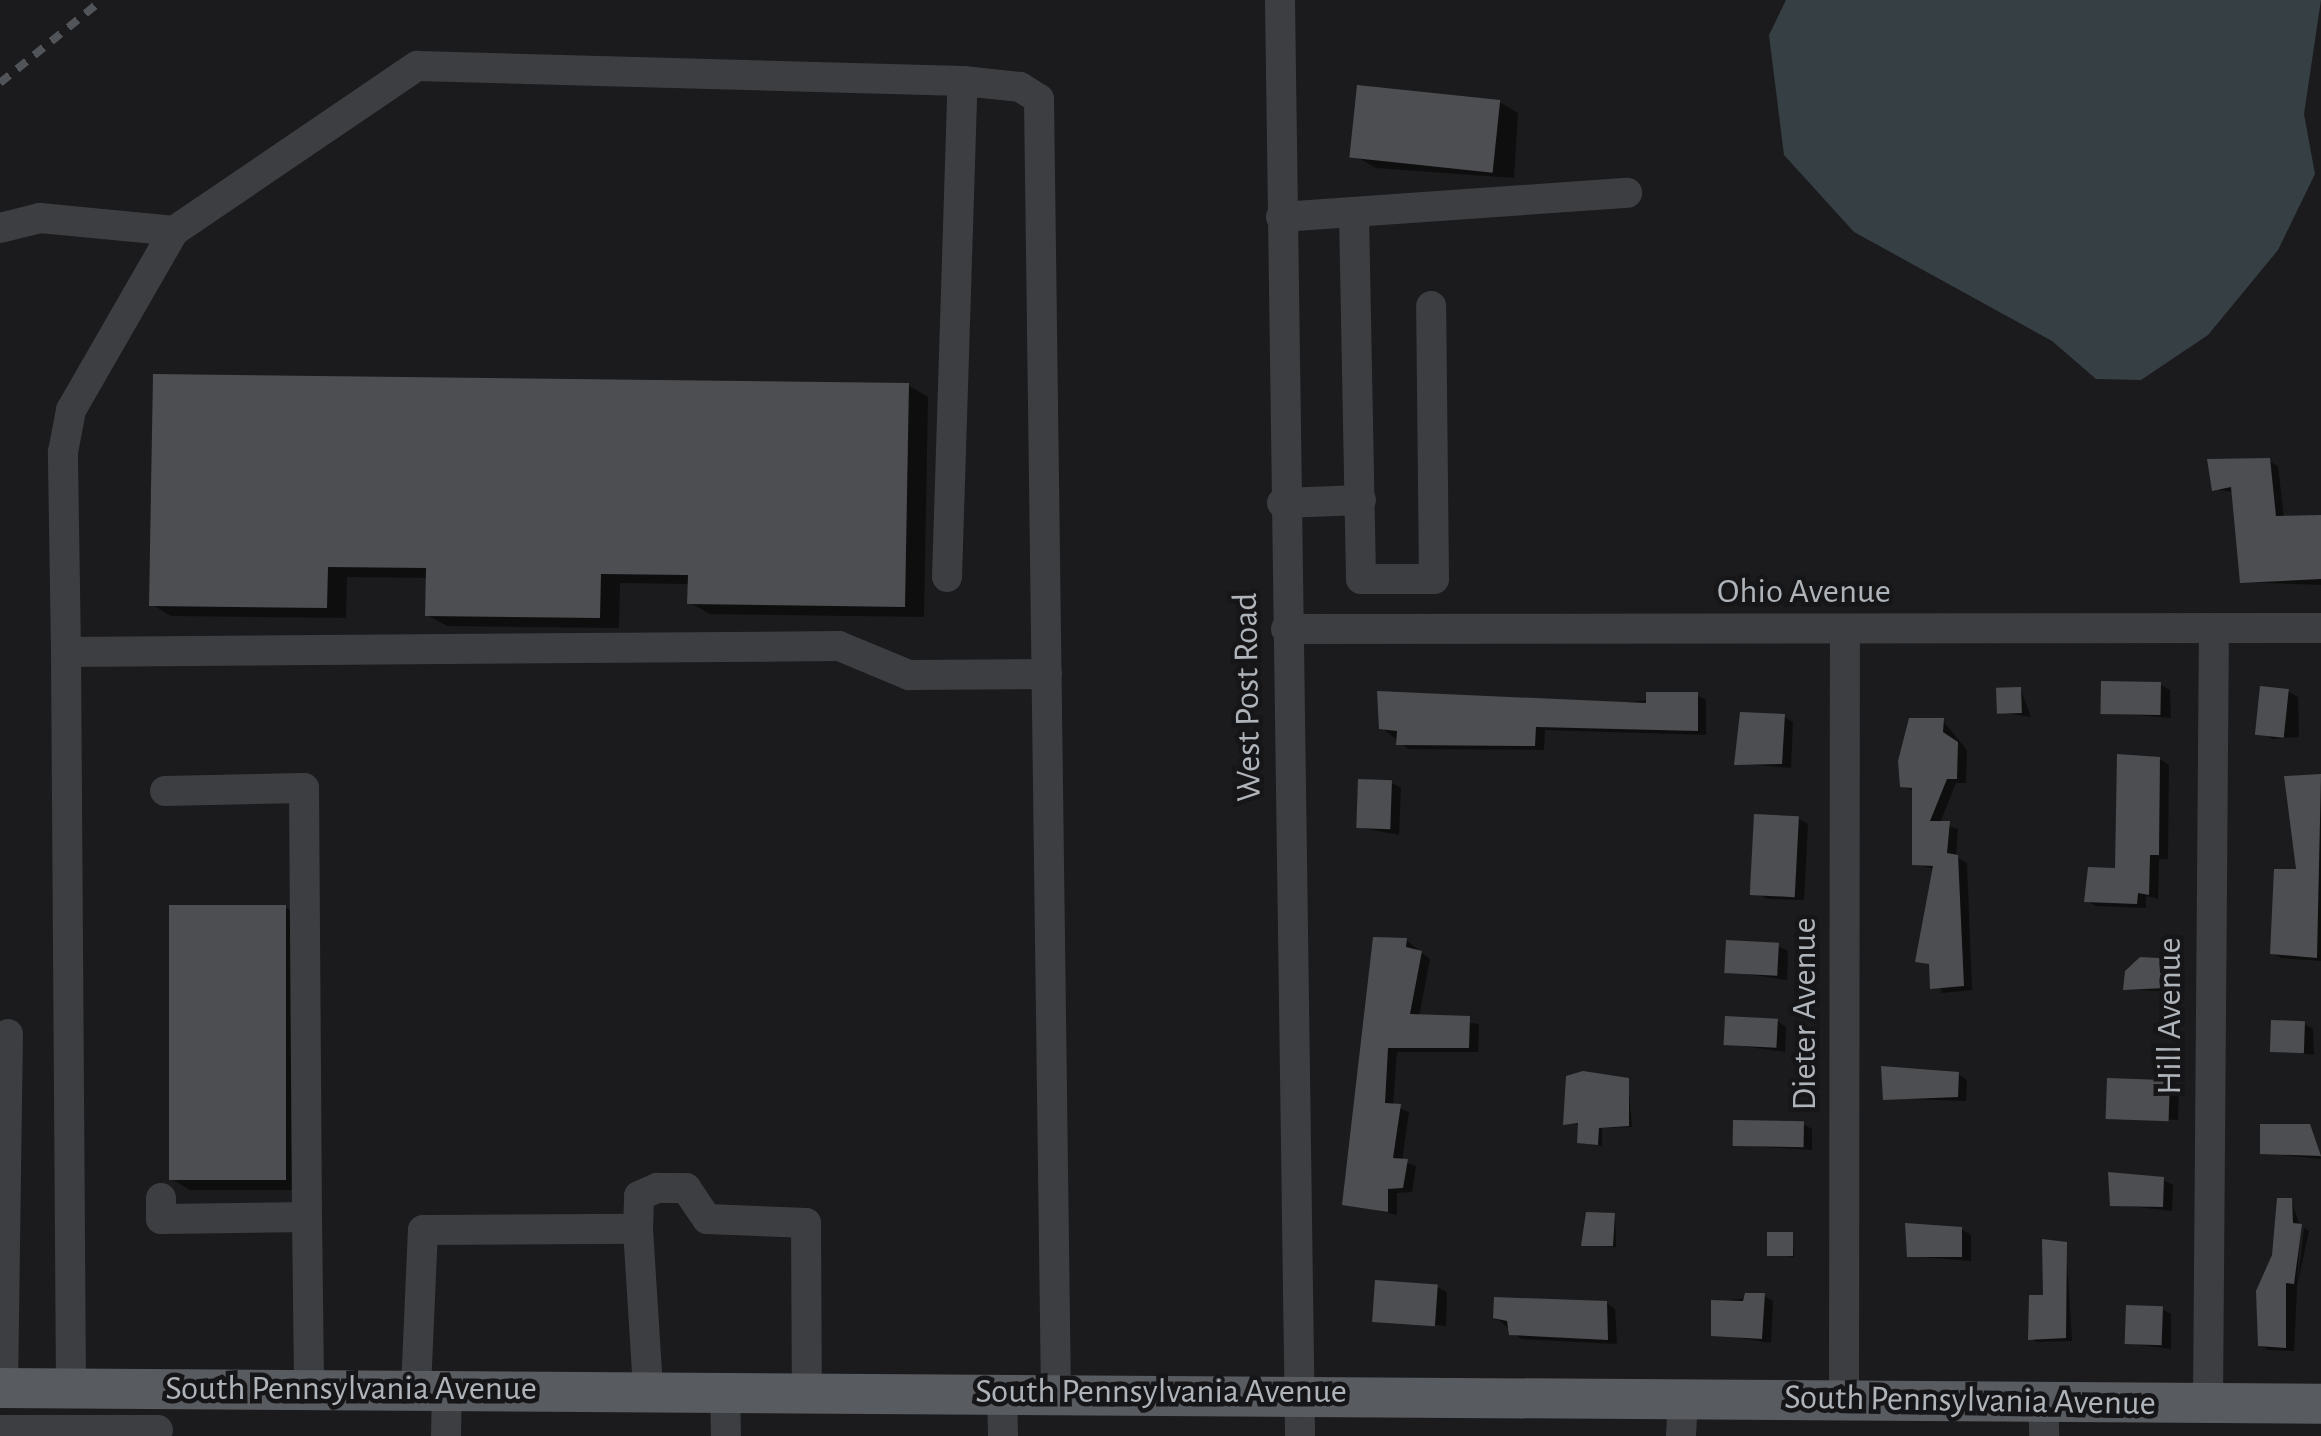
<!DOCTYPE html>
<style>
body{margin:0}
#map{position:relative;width:2321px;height:1436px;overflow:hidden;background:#1b1b1d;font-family:"Alegreya Sans",sans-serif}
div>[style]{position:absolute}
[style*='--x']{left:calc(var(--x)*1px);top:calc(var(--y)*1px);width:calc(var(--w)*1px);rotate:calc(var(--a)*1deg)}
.water>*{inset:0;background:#363f44}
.shadow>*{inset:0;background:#0007}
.building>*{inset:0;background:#4d4e51;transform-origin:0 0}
.minor>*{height:30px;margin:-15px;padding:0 15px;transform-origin:15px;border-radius:15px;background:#3c3e41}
.major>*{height:40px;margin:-20px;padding:0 20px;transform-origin:20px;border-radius:20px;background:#585b60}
.rail>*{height:8px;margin-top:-4px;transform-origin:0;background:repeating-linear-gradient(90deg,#515458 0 12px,transparent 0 22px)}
span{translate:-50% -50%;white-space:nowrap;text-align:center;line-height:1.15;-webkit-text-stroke:9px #161618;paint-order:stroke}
.street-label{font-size:35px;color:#afb4ba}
</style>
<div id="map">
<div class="water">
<div style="clip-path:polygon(1786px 0,2321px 0,2304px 114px,2315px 174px,2278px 250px,2208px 335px,2141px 380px,2096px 379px,2052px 341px,1854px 232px,1784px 155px,1769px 35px)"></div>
</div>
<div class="shadow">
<div style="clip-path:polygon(1499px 102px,1518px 113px,1514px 178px,1376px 168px,1357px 157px)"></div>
<div style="clip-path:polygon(908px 385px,928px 397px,924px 617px,710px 614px,690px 603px,690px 584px,620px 583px,619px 628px,447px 626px,427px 615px,428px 578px,347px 577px,346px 618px,171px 616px,151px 604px)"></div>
<div style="clip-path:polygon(2269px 461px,2278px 466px,2284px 518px,2321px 518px,2321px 585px,2242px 582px,2234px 492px,2214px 489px)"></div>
<div style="clip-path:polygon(2161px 685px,2170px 690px,2171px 718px,2100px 712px)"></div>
<div style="clip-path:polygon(2021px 690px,2031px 717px,1998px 712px)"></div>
<div style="clip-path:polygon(2288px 691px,2298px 697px,2299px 737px,2272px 739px,2263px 733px)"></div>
<div style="clip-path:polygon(1697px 695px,1706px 700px,1706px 735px,1545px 730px,1544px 750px,1408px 749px,1382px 728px)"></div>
<div style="clip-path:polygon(1784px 717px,1793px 722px,1791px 768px,1737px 763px)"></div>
<div style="clip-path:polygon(1943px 721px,1967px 750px,1966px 783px,1956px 783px,1940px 823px,1958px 829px,1956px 857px,1967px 863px,1972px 990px,1942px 993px,1932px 966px,1917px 960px,1935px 869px,1914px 864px,1914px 791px,1902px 786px)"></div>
<div style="clip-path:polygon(2160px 759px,2169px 765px,2168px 859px,2159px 859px,2158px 899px,2146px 896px,2146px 908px,2096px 906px,2087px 901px,2118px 871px)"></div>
<div style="clip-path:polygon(2321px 777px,2321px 961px,2281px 958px,2272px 953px,2298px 872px,2287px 778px)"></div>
<div style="clip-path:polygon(1392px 783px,1401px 788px,1399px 835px,1358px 827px)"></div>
<div style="clip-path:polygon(1799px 819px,1808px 824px,1804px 900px,1768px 899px,1758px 894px)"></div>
<div style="clip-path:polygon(285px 907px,305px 919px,307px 1190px,190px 1190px,170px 1178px)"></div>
<div style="clip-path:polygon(1406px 940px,1430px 959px,1419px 1017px,1479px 1024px,1478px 1052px,1397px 1052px,1393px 1106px,1409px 1112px,1402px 1161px,1416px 1166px,1412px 1192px,1397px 1193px,1397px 1215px,1345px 1203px)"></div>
<div style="clip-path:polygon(1778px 946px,1788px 951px,1787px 980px,1727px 971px)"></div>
<div style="clip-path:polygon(2158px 961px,2174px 992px,2126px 989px)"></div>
<div style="clip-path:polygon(1777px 1021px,1786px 1027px,1785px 1052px,1726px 1044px)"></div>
<div style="clip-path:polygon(2304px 1024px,2313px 1029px,2314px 1055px,2275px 1050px)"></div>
<div style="clip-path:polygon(1958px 1074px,1967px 1080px,1966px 1101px,1886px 1098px)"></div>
<div style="clip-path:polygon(1628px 1080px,1632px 1127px,1602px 1128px,1602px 1146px,1579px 1142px,1581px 1124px,1566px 1124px)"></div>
<div style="clip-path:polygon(2169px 1082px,2179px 1088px,2178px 1120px,2109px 1117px)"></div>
<div style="clip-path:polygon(1803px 1124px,1812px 1129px,1812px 1150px,1734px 1145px)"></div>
<div style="clip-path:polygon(2309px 1126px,2321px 1159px,2262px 1153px)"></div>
<div style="clip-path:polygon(2163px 1180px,2173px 1185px,2172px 1211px,2112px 1204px)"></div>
<div style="clip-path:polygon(2291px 1200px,2300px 1226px,2294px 1351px,2269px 1350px,2260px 1345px)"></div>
<div style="clip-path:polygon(1615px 1216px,1616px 1247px,1584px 1245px)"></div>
<div style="clip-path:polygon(2304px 1228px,2309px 1231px,2297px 1286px)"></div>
<div style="clip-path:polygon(1961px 1229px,1971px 1235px,1971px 1261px,1909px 1256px)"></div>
<div style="clip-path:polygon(1792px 1234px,1794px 1257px,1770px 1254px)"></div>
<div style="clip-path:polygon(2066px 1244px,2072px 1341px,2037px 1342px,2030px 1338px)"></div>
<div style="clip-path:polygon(1437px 1287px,1447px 1292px,1446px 1326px,1379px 1320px)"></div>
<div style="clip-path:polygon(1764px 1296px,1773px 1301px,1771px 1343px,1714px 1334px,1714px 1302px)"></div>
<div style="clip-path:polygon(1606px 1303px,1615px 1309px,1617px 1344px,1521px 1339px,1495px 1317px)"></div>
<div style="clip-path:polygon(2162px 1309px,2171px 1314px,2171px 1349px,2126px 1343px)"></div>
</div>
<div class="building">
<div style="left:1357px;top:85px;width:144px;height:73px;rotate:6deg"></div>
<div style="clip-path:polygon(153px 374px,909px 383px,905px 607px,687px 604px,688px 575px,601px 574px,600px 618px,425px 616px,426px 568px,328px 567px,327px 608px,149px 606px)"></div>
<div style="clip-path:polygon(2270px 458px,2276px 516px,2321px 515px,2321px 579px,2240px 583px,2231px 487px,2212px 491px,2207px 459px)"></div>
<div style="left:2101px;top:681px;width:60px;height:33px;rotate:1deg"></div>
<div style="left:2260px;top:686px;width:29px;height:49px;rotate:6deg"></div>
<div style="left:2021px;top:687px;width:26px;height:25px;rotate:88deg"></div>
<div style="clip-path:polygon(1377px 691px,1646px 703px,1646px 692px,1698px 692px,1698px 731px,1536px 727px,1535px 746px,1396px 745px,1397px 731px,1379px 729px)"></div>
<div style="clip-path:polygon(1740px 712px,1785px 714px,1782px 764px,1734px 765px)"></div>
<div style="clip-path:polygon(1909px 718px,1944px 718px,1943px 732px,1958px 742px,1957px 779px,1947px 779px,1930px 821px,1950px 821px,1947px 853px,1958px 855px,1964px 986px,1930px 989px,1929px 964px,1915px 962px,1933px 866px,1912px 865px,1912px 788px,1900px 787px,1898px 761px)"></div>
<div style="clip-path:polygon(2117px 754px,2160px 757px,2159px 855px,2150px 855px,2149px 895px,2138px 893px,2137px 904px,2084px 902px,2088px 867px,2115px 868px)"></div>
<div style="clip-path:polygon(2321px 774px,2317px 958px,2270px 954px,2274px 869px,2296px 869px,2284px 776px)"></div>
<div style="left:1358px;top:779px;width:34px;height:49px;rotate:2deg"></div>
<div style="left:1754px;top:814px;width:45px;height:81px;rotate:3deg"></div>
<div style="left:169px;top:905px;width:117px;height:275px"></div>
<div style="clip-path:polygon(1373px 937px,1407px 938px,1406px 947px,1422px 951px,1410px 1014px,1470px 1016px,1469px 1048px,1388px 1048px,1385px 1103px,1401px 1104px,1393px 1158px,1408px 1159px,1403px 1188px,1388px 1189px,1388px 1212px,1342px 1205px)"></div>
<div style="left:1726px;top:940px;width:53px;height:33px;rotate:3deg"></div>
<div style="clip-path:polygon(2140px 957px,2159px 958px,2166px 988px,2123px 990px,2125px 971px)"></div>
<div style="left:1725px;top:1016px;width:53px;height:29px;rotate:3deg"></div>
<div style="left:2271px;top:1020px;width:34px;height:32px;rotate:2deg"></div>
<div style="clip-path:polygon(1881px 1066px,1959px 1072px,1958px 1097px,1883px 1100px)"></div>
<div style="clip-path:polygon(1583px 1071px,1629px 1078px,1629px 1126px,1599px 1128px,1598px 1145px,1577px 1143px,1578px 1123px,1563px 1125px,1566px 1076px)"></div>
<div style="left:2107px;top:1078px;width:63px;height:41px;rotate:2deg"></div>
<div style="left:1733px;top:1120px;width:71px;height:26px;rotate:1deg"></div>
<div style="clip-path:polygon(2260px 1124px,2310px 1124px,2321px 1156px,2260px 1154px)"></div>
<div style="clip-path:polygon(2108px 1172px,2164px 1177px,2163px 1207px,2110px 1206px)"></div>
<div style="clip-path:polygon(2277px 1198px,2292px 1198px,2293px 1223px,2302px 1224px,2294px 1284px,2286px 1283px,2286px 1348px,2258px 1346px,2256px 1291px,2272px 1255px)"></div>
<div style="clip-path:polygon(1586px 1212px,1615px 1213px,1613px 1246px,1581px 1246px)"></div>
<div style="clip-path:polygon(1905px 1223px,1962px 1227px,1962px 1257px,1907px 1257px)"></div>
<div style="left:1767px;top:1232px;width:26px;height:24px"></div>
<div style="clip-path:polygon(2042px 1239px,2067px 1242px,2066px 1338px,2028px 1340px,2029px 1295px,2043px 1295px)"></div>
<div style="left:1375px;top:1280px;width:63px;height:42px;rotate:4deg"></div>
<div style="clip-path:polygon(1745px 1293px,1765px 1293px,1762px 1339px,1711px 1336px,1711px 1300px,1743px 1301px)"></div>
<div style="clip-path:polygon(1494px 1297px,1607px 1301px,1608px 1340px,1509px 1335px,1507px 1321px,1493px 1318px)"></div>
<div style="left:2126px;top:1305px;width:37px;height:39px;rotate:2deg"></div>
</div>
<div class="minor">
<div style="--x:1280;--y:0;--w:1436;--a:89.2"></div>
<div style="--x:1354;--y:214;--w:365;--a:88.9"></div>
<div style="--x:1361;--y:579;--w:73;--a:0"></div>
<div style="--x:1434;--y:579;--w:273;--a:-90.6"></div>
<div style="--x:1281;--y:217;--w:347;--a:-4"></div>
<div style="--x:0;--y:228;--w:41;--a:-14"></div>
<div style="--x:40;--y:218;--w:135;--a:5.5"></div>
<div style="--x:174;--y:231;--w:294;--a:-34.2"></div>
<div style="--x:417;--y:66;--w:546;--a:1.57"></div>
<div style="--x:963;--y:81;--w:57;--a:6"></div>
<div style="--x:1020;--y:87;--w:22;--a:32"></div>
<div style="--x:1039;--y:99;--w:1295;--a:89.25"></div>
<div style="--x:1282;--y:503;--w:79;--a:-2.2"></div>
<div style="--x:947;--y:577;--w:496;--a:-88.2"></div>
<div style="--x:1286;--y:629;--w:1035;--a:-0.06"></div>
<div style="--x:66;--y:652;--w:200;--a:-90.9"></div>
<div style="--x:63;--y:452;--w:43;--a:-79.2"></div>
<div style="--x:71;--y:410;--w:207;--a:-60.1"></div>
<div style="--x:161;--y:1198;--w:21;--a:90"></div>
<div style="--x:161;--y:1219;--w:146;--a:-0.8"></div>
<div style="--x:307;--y:1217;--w:429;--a:-90.4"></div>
<div style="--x:304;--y:788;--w:139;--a:178.8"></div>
<div style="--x:307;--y:1217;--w:172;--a:89.3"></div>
<div style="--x:638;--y:1229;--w:33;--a:-88"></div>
<div style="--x:639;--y:1196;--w:20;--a:-24"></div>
<div style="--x:657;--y:1188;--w:29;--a:0"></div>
<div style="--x:686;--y:1188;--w:37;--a:56"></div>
<div style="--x:707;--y:1219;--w:99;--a:2.3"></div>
<div style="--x:806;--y:1223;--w:168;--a:89.7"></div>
<div style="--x:3;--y:1388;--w:354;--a:-89.2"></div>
<div style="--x:71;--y:1388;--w:736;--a:-90.39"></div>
<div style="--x:66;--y:652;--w:773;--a:-0.44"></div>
<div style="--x:839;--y:646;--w:76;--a:22.5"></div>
<div style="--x:909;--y:675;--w:138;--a:-0.4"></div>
<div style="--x:416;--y:1389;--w:159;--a:-87.5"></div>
<div style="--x:423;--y:1230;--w:215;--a:-0.3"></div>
<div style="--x:638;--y:1229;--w:161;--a:86.4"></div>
<div style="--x:725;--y:1390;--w:46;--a:88.8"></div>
<div style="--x:1002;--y:1391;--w:45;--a:88.7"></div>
<div style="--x:1844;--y:1399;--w:769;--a:-89.93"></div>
<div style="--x:2043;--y:1401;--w:35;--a:88"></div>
<div style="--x:2208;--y:1403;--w:774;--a:-89.56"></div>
<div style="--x:0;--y:1430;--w:158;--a:0"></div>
<div style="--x:446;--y:1436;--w:47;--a:-88.8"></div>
<div style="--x:1681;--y:1436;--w:39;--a:-87"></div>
</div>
<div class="major">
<div style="--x:0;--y:1388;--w:2321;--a:0.39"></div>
</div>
<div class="rail">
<div style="--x:0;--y:83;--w:132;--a:-39.1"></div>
</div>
<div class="street-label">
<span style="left:1804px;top:592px">Ohio Avenue</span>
<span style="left:1248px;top:697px;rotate:-91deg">West Post Road</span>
<span style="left:1805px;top:1014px;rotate:-90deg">Dieter Avenue</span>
<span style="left:2170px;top:1016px;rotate:-90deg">Hill Avenue</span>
<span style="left:351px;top:1389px">South Pennsylvania Avenue</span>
<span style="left:1161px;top:1392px">South Pennsylvania Avenue</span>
<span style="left:1970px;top:1401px;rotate:1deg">South Pennsylvania Avenue</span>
</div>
</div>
